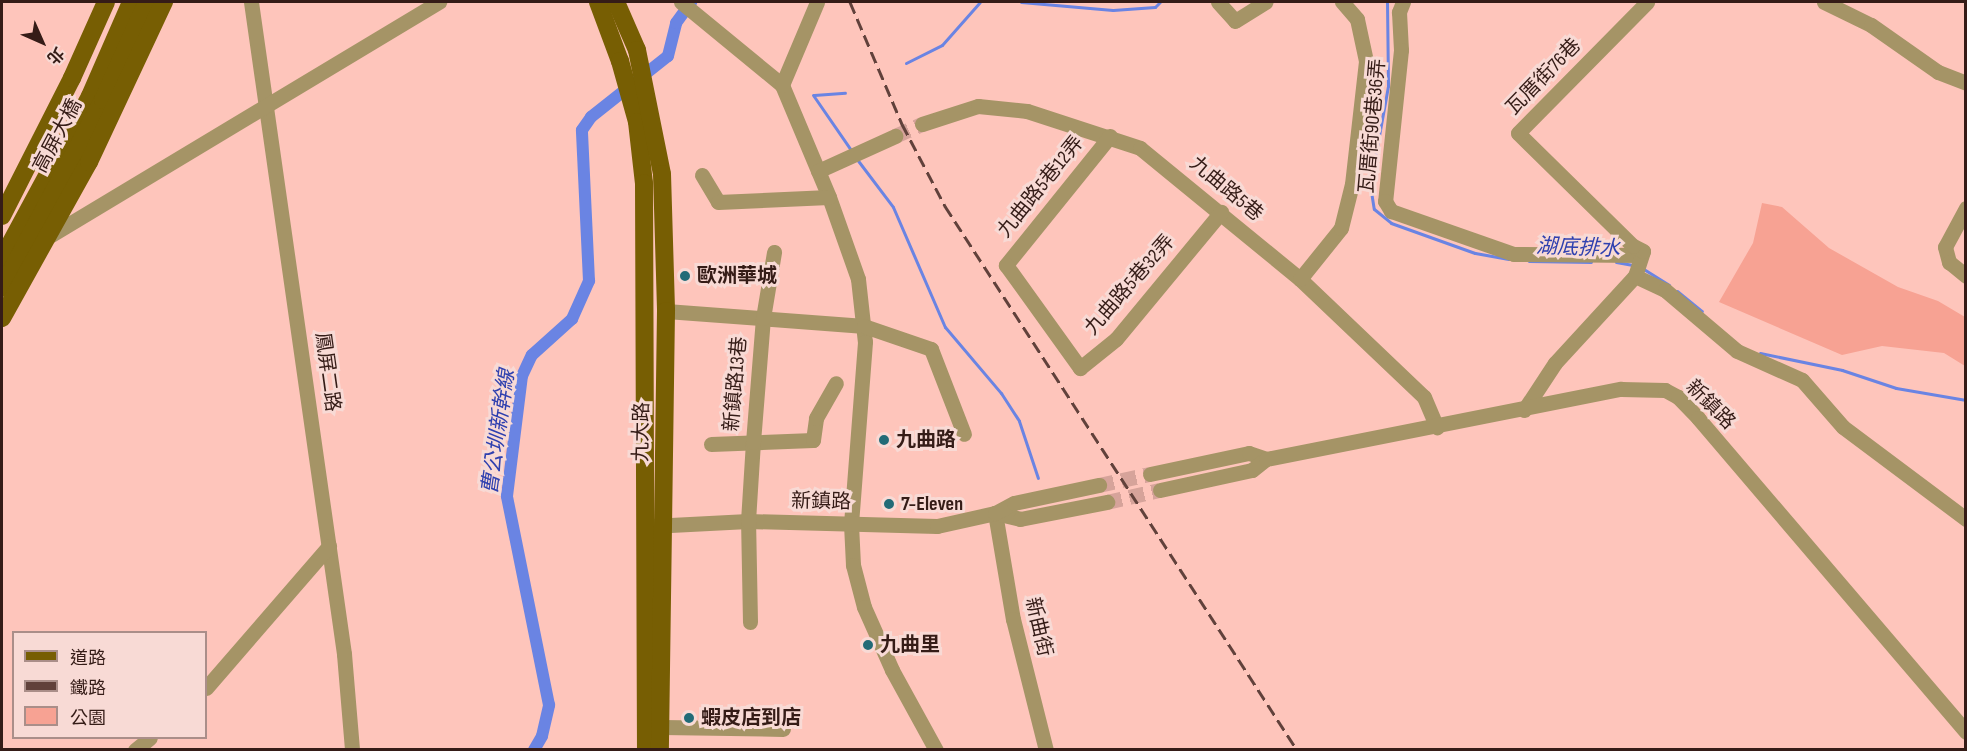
<!DOCTYPE html>
<meta charset="utf-8">
<style>
body{margin:0}
#map{position:relative;width:1967px;height:751px;overflow:hidden;background:#fec5bb;font-family:"Sofia Sans Condensed","Noto Sans TC",sans-serif}
div>[style]{position:absolute}
[style*='--x']{left:calc(var(--x)*1px);top:calc(var(--y)*1px);width:calc(var(--w)*1px);rotate:calc(var(--a)*1deg)}
.green>*{inset:0;background:#f7a293}
.stream>*{height:3px;margin:-1.5px;padding:0 1.5px;transform-origin:1.5px;border-radius:1.5px;background:#6a84e3}
.canal>*{height:12px;margin:-6px;padding:0 6px;transform-origin:6px;border-radius:6px;background:#6a84e3}
.minor-tunnel>*{height:15px;margin-top:-7.5px;transform-origin:0;background:repeating-linear-gradient(90deg,#d6a39a 0 15px,transparent 0 23px)}
.minor>*{height:15px;margin:-7.5px;padding:0 7.5px;transform-origin:7.5px;border-radius:7.5px;background:#a59466}
.major>*{height:18px;margin:-9px;padding:0 9px;transform-origin:9px;border-radius:9px;background:#775e03}
.rail>*{height:3px;margin-top:-1.5px;transform-origin:0;background:repeating-linear-gradient(90deg,#61413b 0 12px,transparent 0 18px)}
.dots>*{width:16px;height:16px;translate:-50% -50%;box-sizing:border-box;border:3px solid #f8dad5;border-radius:50%}
span{translate:-50% -50%;white-space:nowrap;text-align:center;line-height:1.15;-webkit-text-stroke:6px #f8dad5;paint-order:stroke}
.street-label{font-size:20px;color:#351c17}
.poi-label{font-size:20px;color:#351c17;font-weight:700}
.left{translate:0 -50%;text-align:left}
.water-label{font-size:21px;color:#2f40af;font-style:italic}
.frame{position:absolute;inset:0;border:3px solid #351c17;pointer-events:none}
.legend{position:absolute;left:12px;top:631px;width:195px;height:108px;box-sizing:border-box;background:#f8dad5;border:2px solid #aa8e89;margin:0;padding:8px 10px;list-style:none;font-size:18px;color:#351c17}
.legend li{display:flex;align-items:center;gap:12px;height:30px}
.legend b{width:30px;border:2px solid #aa8e89}
.north{position:absolute;left:12px;top:12px;width:60px;height:60px;-webkit-text-stroke:4px #f8dad5;paint-order:stroke;rotate:135deg;font-size:16px;font-weight:700;line-height:24px;text-align:center;color:#351c17}
.north::after{content:'';display:block;margin:auto;width:21px;height:27px;background:#351c17;clip-path:polygon(50% 0,100% 100%,50% 72%,0 100%)}
</style>
<div id="map">
<div class="green">
<div style="clip-path:polygon(1762px 203px,1782px 207px,1829px 248px,1898px 287px,1938px 301px,1965px 317px,1965px 366px,1944px 353px,1882px 346px,1842px 355px,1719px 302px,1753px 243px)"></div>
</div>
<div class="stream">
<div style="--x:1021;--y:2;--w:92;--a:5"></div>
<div style="--x:1113;--y:10;--w:42;--a:-4.1"></div>
<div style="--x:1155;--y:7;--w:7;--a:-45"></div>
<div style="--x:1387;--y:2;--w:84;--a:89.3"></div>
<div style="--x:1388;--y:86;--w:101;--a:100.3"></div>
<div style="--x:1370;--y:185;--w:24;--a:81"></div>
<div style="--x:1374;--y:209;--w:22;--a:39"></div>
<div style="--x:1391;--y:223;--w:89;--a:19.7"></div>
<div style="--x:1475;--y:253;--w:34;--a:10"></div>
<div style="--x:906;--y:63;--w:40;--a:-26.6"></div>
<div style="--x:942;--y:45;--w:57;--a:-48.5"></div>
<div style="--x:813;--y:95;--w:67;--a:55.4"></div>
<div style="--x:814;--y:95;--w:31;--a:-4"></div>
<div style="--x:856;--y:158;--w:61;--a:52.9"></div>
<div style="--x:893;--y:207;--w:131;--a:66.6"></div>
<div style="--x:945;--y:327;--w:87;--a:49.7"></div>
<div style="--x:1001;--y:393;--w:33;--a:57"></div>
<div style="--x:1019;--y:421;--w:60;--a:71.6"></div>
<div style="--x:1529;--y:261;--w:62;--a:0.9"></div>
<div style="--x:1616;--y:262;--w:17;--a:10"></div>
<div style="--x:1642;--y:268;--w:32;--a:32"></div>
<div style="--x:1677;--y:291;--w:32;--a:39"></div>
<div style="--x:1760;--y:353;--w:84;--a:11.7"></div>
<div style="--x:1842;--y:370;--w:57;--a:18.4"></div>
<div style="--x:1896;--y:388;--w:71;--a:9.7"></div>
</div>
<div class="canal">
<div style="--x:534;--y:750;--w:16;--a:-60"></div>
<div style="--x:542;--y:736;--w:32;--a:-77"></div>
<div style="--x:549;--y:705;--w:213;--a:-101.4"></div>
<div style="--x:507;--y:496;--w:121;--a:-82.9"></div>
<div style="--x:522;--y:376;--w:23;--a:-65"></div>
<div style="--x:532;--y:355;--w:54;--a:-42"></div>
<div style="--x:572;--y:319;--w:42;--a:-65.9"></div>
<div style="--x:589;--y:281;--w:151;--a:-92.7"></div>
<div style="--x:582;--y:130;--w:16;--a:-55"></div>
<div style="--x:591;--y:117;--w:98;--a:-38.4"></div>
<div style="--x:668;--y:56;--w:34;--a:-76"></div>
<div style="--x:676;--y:23;--w:26;--a:-54"></div>
</div>
<div class="minor-tunnel">
<div style="--x:895;--y:136;--w:30;--a:-24"></div>
<div style="--x:1099;--y:485;--w:52;--a:-12.2"></div>
<div style="--x:1107;--y:502;--w:54;--a:-12.8"></div>
</div>
<div class="minor">
<div style="--x:251;--y:2;--w:659;--a:81.88"></div>
<div style="--x:344;--y:654;--w:96;--a:85.2"></div>
<div style="--x:681;--y:2;--w:131;--a:39.4"></div>
<div style="--x:782;--y:85;--w:121;--a:67.2"></div>
<div style="--x:829;--y:197;--w:87;--a:70.5"></div>
<div style="--x:858;--y:279;--w:63;--a:83.7"></div>
<div style="--x:865;--y:342;--w:183;--a:94.4"></div>
<div style="--x:851;--y:524;--w:41;--a:87.2"></div>
<div style="--x:853;--y:565;--w:43;--a:75.3"></div>
<div style="--x:864;--y:607;--w:69;--a:66"></div>
<div style="--x:892;--y:670;--w:91;--a:61.2"></div>
<div style="--x:1218;--y:2;--w:25;--a:48"></div>
<div style="--x:1235;--y:21;--w:36;--a:-32"></div>
<div style="--x:1403;--y:2;--w:11;--a:112"></div>
<div style="--x:1399;--y:12;--w:38;--a:87"></div>
<div style="--x:1401;--y:50;--w:152;--a:96"></div>
<div style="--x:1385;--y:201;--w:12;--a:59"></div>
<div style="--x:1391;--y:211;--w:130;--a:19.3"></div>
<div style="--x:1514;--y:254;--w:126;--a:0.5"></div>
<div style="--x:1824;--y:2;--w:52;--a:26.1"></div>
<div style="--x:1871;--y:25;--w:82;--a:35"></div>
<div style="--x:1938;--y:72;--w:30;--a:21"></div>
<div style="--x:782;--y:85;--w:90;--a:-67.1"></div>
<div style="--x:922;--y:124;--w:59;--a:-17.8"></div>
<div style="--x:978;--y:106;--w:49;--a:5.8"></div>
<div style="--x:1027;--y:111;--w:119;--a:18.1"></div>
<div style="--x:1140;--y:148;--w:207;--a:39.3"></div>
<div style="--x:1300;--y:279;--w:171;--a:43.6"></div>
<div style="--x:1424;--y:397;--w:33;--a:67"></div>
<div style="--x:1110;--y:136;--w:166;--a:128.9"></div>
<div style="--x:1006;--y:265;--w:127;--a:54.3"></div>
<div style="--x:1080;--y:368;--w:46;--a:-38.9"></div>
<div style="--x:1116;--y:339;--w:165;--a:-50.4"></div>
<div style="--x:818;--y:171;--w:85;--a:-24.4"></div>
<div style="--x:702;--y:175;--w:31;--a:59"></div>
<div style="--x:718;--y:202;--w:111;--a:-2.6"></div>
<div style="--x:1966;--y:208;--w:44;--a:118.3"></div>
<div style="--x:1945;--y:247;--w:16;--a:75"></div>
<div style="--x:1949;--y:262;--w:22;--a:39"></div>
<div style="--x:51;--y:235;--w:453;--a:-31"></div>
<div style="--x:1635;--y:276;--w:33;--a:25"></div>
<div style="--x:1665;--y:290;--w:94;--a:40.3"></div>
<div style="--x:1737;--y:351;--w:71;--a:24"></div>
<div style="--x:1802;--y:380;--w:62;--a:48.9"></div>
<div style="--x:1843;--y:427;--w:154;--a:36.8"></div>
<div style="--x:1300;--y:279;--w:65;--a:-51.2"></div>
<div style="--x:1341;--y:228;--w:45;--a:-76"></div>
<div style="--x:1352;--y:184;--w:124;--a:-83.5"></div>
<div style="--x:1366;--y:61;--w:43;--a:-102.1"></div>
<div style="--x:1357;--y:19;--w:23;--a:-131"></div>
<div style="--x:666;--y:311;--w:199;--a:4.3"></div>
<div style="--x:864;--y:326;--w:71;--a:18.9"></div>
<div style="--x:931;--y:349;--w:91;--a:68.8"></div>
<div style="--x:1524;--y:410;--w:56;--a:-56.6"></div>
<div style="--x:1555;--y:363;--w:118;--a:-47.4"></div>
<div style="--x:1635;--y:276;--w:26;--a:-72"></div>
<div style="--x:1643;--y:251;--w:11;--a:-153"></div>
<div style="--x:1633;--y:246;--w:161;--a:-135.5"></div>
<div style="--x:1518;--y:133;--w:184;--a:-45.4"></div>
<div style="--x:711;--y:444;--w:102;--a:-2.2"></div>
<div style="--x:813;--y:440;--w:22;--a:-82"></div>
<div style="--x:816;--y:418;--w:40;--a:-60.3"></div>
<div style="--x:1150;--y:474;--w:101;--a:-12"></div>
<div style="--x:1249;--y:453;--w:18;--a:19"></div>
<div style="--x:1160;--y:490;--w:94;--a:-12.3"></div>
<div style="--x:1252;--y:470;--w:18;--a:-38"></div>
<div style="--x:1266;--y:459;--w:362;--a:-11.2"></div>
<div style="--x:1621;--y:389;--w:44;--a:1.3"></div>
<div style="--x:1665;--y:390;--w:15;--a:28"></div>
<div style="--x:1678;--y:397;--w:29;--a:46"></div>
<div style="--x:1698;--y:418;--w:413;--a:49.5"></div>
<div style="--x:995;--y:513;--w:108;--a:80.4"></div>
<div style="--x:1013;--y:619;--w:135;--a:75.9"></div>
<div style="--x:995;--y:513;--w:26;--a:13"></div>
<div style="--x:1020;--y:519;--w:89;--a:-11.1"></div>
<div style="--x:651;--y:526;--w:97;--a:-3"></div>
<div style="--x:748;--y:521;--w:189;--a:1.5"></div>
<div style="--x:937;--y:526;--w:59;--a:-12.6"></div>
<div style="--x:995;--y:513;--w:21;--a:-28"></div>
<div style="--x:1014;--y:503;--w:87;--a:-12"></div>
<div style="--x:750;--y:622;--w:101;--a:-91.1"></div>
<div style="--x:748;--y:521;--w:79;--a:-86.4"></div>
<div style="--x:753;--y:442;--w:124;--a:-85.4"></div>
<div style="--x:763;--y:318;--w:67;--a:-80.5"></div>
<div style="--x:206;--y:688;--w:188;--a:-49.1"></div>
<div style="--x:662;--y:727;--w:121;--a:0.9"></div>
<div style="--x:135;--y:750;--w:19;--a:-39"></div>
</div>
<div class="major">
<div style="--x:598;--y:2;--w:63;--a:69.6"></div>
<div style="--x:620;--y:61;--w:63;--a:74.4"></div>
<div style="--x:637;--y:122;--w:61;--a:83.5"></div>
<div style="--x:644;--y:183;--w:567;--a:89.8"></div>
<div style="--x:616;--y:2;--w:52;--a:66.4"></div>
<div style="--x:637;--y:50;--w:126;--a:78.6"></div>
<div style="--x:662;--y:174;--w:137;--a:88.3"></div>
<div style="--x:666;--y:311;--w:439;--a:90.8"></div>
<div style="--x:2;--y:216;--w:155;--a:-63.1"></div>
<div style="--x:72;--y:78;--w:83;--a:-65.9"></div>
<div style="--x:2;--y:259;--w:185;--a:-61.6"></div>
<div style="--x:90;--y:96;--w:103;--a:-66.4"></div>
<div style="--x:2;--y:288;--w:213;--a:-61.8"></div>
<div style="--x:103;--y:100;--w:107;--a:-65.8"></div>
<div style="--x:2;--y:318;--w:179;--a:-60.9"></div>
<div style="--x:89;--y:162;--w:177;--a:-64.9"></div>
</div>
<div class="rail">
<div style="--x:850;--y:2;--w:133;--a:66.9"></div>
<div style="--x:902;--y:124;--w:93;--a:62.3"></div>
<div style="--x:945;--y:206;--w:648;--a:57.09"></div>
</div>
<div class="dots">
<div style="left:685px;top:276px;background:#226b77"></div>
<div style="left:884px;top:440px;background:#226b77"></div>
<div style="left:889px;top:504px;background:#226b77"></div>
<div style="left:868px;top:645px;background:#226b77"></div>
<div style="left:689px;top:718px;background:#226b77"></div>
</div>
<div class="street-label">
<span style="left:1544px;top:77px;rotate:-46deg">瓦厝街76巷</span>
<span style="left:1373px;top:126px;rotate:-85deg">瓦厝街90巷36弄</span>
<span style="left:58px;top:136px;rotate:-62deg">高屏大橋</span>
<span style="left:1041px;top:187px;rotate:-51deg">九曲路5巷12弄</span>
<span style="left:1226px;top:189px;rotate:40deg">九曲路5巷</span>
<span style="left:1130px;top:285px;rotate:-49deg">九曲路5巷32弄</span>
<span style="left:327px;top:372px;rotate:82deg">鳳屏二路</span>
<span style="left:736px;top:384px;rotate:-85deg">新鎮路13巷</span>
<span style="left:1710px;top:405px;rotate:45deg">新鎮路</span>
<span style="left:642px;top:432px;rotate:-89deg">九大路</span>
<span style="left:821px;top:502px;rotate:1deg">新鎮路</span>
<span style="left:1038px;top:627px;rotate:77deg">新曲街</span>
</div>
<div class="poi-label">
<span class="left" style="left:697px;top:276px">歐洲華城</span>
<span class="left" style="left:896px;top:440px">九曲路</span>
<span class="left" style="left:901px;top:504px">7-Eleven</span>
<span class="left" style="left:880px;top:645px">九曲里</span>
<span class="left" style="left:701px;top:718px">蝦皮店到店</span>
</div>
<div class="water-label">
<span style="left:1578px;top:248px;rotate:2deg">湖底排水</span>
<span style="left:499px;top:432px;rotate:-82deg">曹公圳新幹線</span>
</div>
<div class="frame"></div>
<ul class="legend">
<li><b style="height:8px;background:#775e03"></b>道路</li>
<li><b style="height:8px;background:#61413b"></b>鐵路</li>
<li><b style="height:16px;background:#f7a293"></b>公園</li>
</ul>
<div class="north">北</div>
</div>
